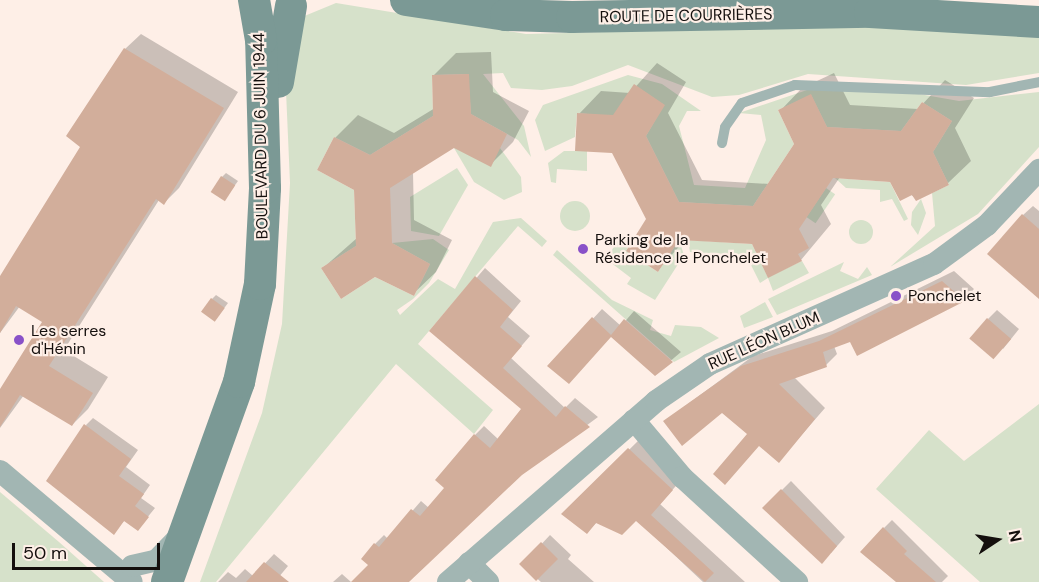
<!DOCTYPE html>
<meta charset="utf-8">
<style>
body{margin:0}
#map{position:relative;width:1039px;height:582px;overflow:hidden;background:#feefe7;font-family:"DM Sans",sans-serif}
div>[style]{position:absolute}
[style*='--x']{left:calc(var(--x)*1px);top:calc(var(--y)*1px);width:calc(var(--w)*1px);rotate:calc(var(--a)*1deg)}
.green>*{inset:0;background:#d6e1ca;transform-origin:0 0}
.round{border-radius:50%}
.shadow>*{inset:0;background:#0003}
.building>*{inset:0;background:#d2ae9b;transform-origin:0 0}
.lane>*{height:10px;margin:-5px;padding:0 5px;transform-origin:5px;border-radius:5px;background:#a2b6b3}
.street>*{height:22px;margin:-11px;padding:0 11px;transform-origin:11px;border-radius:11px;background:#a2b6b3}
.secondary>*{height:32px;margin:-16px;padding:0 16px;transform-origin:16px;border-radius:16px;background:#7b9995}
.dots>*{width:16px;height:16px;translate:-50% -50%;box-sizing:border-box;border:3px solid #feefe7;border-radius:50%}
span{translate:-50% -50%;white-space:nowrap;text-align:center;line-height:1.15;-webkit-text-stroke:4.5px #feefe7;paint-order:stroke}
.street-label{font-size:16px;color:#140f0d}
.poi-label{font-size:16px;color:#140f0d}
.left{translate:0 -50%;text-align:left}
.north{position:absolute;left:967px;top:510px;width:60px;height:60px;-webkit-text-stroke:4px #feefe7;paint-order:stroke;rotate:78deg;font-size:16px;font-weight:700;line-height:24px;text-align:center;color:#140f0d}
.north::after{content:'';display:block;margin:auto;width:21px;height:27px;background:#140f0d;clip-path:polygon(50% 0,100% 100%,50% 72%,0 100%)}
.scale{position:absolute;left:12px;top:543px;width:148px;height:27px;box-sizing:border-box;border:3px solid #140f0d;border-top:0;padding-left:8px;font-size:18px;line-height:21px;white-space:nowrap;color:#140f0d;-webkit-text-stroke:4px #feefe7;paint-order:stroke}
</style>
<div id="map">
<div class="green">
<div style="clip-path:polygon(336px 3px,526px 34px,954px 23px,1039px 32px,1039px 73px,966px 85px,808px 74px,739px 95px,712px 97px,628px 65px,572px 86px,542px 90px,511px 88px,503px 73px,483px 74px,524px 126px,531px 157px,518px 140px,471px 114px,468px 74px,432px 75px,433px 116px,370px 155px,334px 137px,317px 170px,354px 190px,356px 246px,321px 268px,341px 299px,375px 277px,414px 296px,430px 264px,392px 243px,433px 239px,449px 250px,429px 283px,413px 299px,397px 310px,400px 315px,438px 279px,455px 289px,493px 222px,521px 218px,547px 241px,542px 247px,518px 226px,418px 344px,493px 410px,474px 434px,396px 364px,216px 582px,200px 582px,262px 413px,282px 324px,290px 183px,285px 68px,302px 17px)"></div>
<div style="clip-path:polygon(628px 75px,662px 84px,701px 111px,687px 111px,679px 126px,694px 185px,745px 188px,766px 140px,761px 115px,739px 113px,810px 89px,919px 94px,959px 101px,1039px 92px,1039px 147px,978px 214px,890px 267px,935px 226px,932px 193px,949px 185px,933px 152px,952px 121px,922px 102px,901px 131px,827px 127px,811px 95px,778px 110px,794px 144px,753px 206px,679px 202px,646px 136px,664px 105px,634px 85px,620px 117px,577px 113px,575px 137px,545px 151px,535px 120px,543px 105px)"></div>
<div style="clip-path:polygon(454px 148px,500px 148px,521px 177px,522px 192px,504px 200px,474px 182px)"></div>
<div style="clip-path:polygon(564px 151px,587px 151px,587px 171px,557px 169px,556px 183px,551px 182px,548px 163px)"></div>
<div style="clip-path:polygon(457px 168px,468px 185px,439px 236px,411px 231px,410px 197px)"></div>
<div style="clip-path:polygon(835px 178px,890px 182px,908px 219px,904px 221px,892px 199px,880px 202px,880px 190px,846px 188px)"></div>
<div style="left:826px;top:188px;width:11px;height:35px;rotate:34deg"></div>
<div style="clip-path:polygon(921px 199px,926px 213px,918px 235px,911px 225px,912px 212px)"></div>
<div class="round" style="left:560px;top:201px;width:30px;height:30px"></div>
<div class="round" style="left:849px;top:220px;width:24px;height:24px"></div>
<div style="clip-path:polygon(621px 236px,631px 242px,626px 251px,658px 272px,679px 240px,684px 255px,655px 300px,627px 284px,631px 278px,606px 259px)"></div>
<div style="clip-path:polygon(688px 240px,752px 244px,768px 277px,802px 261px,809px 273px,773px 291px,768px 278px,760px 283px,746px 255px,690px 252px)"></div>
<div style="clip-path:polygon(557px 250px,612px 300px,653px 320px,650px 330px,671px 336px,675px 325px,701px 327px,719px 338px,674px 362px,553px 255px)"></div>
<div style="clip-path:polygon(844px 262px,840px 271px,858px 279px,867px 267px,872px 275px,777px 315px,768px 299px)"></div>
<div style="clip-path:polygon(765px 302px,773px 317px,744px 328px,740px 316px)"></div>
<div style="clip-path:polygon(1039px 404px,1039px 582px,980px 582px,876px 489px,929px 430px,964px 461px)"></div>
<div style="clip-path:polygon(0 492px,59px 542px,104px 582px,0 582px)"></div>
</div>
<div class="shadow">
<div style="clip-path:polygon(141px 34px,238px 92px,179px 188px,164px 203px,159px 200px,64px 350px,108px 377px,88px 409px,72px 425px,24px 395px,0 428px,0 392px,44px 322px,20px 306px,0 333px,0 279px,82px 146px,125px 49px)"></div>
<div style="clip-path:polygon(491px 52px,493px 92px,529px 111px,513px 142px,490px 165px,454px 146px,413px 172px,414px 220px,452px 240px,436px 272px,413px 294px,375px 275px,323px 268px,357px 238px,355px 189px,335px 138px,358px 115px,394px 133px,435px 108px,433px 76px,456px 53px)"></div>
<div style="clip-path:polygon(657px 63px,686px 82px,668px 113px,702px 180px,770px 184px,796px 144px,780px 111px,802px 88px,834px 73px,850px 105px,918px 109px,945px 80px,974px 98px,955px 128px,971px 161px,948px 183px,917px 199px,891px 181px,840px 177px,821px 205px,831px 224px,801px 260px,753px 243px,686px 239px,658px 270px,648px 219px,613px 151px,579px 114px,601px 91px,630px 93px)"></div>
<div style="clip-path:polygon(226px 173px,238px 181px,225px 199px,222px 177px)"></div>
<div style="clip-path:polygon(1033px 206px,1039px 211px,1039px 297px,1023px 215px)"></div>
<div style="clip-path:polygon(485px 268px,521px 301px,508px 317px,530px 336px,511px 358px,565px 408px,575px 398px,598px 417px,521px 474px,407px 582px,353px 582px,370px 565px,375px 544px,384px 535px,388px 539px,421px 501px,429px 508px,446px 488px,475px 435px,484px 426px,498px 439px,523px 408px,431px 331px)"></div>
<div style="clip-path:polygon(954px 271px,974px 289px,964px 300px,858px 354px,850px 340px,834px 346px,837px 354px,826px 365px,794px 377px,825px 408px,779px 461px,760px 444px,725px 483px,749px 434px,722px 411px,665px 421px,753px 356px,832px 331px)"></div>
<div style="clip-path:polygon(216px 295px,228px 303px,219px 315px,212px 299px)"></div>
<div style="clip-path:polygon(602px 309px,621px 326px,634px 311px,681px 352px,655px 374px,611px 336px,549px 366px)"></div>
<div style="clip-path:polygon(997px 310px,1019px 329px,1003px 349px,988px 319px)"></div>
<div style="clip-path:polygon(93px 418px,138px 450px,126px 467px,150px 485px,141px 498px,155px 508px,138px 529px,125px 520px,113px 533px,86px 425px)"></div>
<div style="clip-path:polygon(640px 439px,682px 479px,660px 504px,745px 582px,703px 582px,636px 519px,597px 522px,587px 532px,564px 514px)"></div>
<div style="clip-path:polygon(791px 481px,845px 537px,831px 553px,764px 508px)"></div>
<div style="clip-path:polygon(892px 520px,948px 576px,942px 582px,897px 582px,884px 528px)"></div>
<div style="clip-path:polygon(550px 535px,571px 555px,568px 559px,594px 582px,541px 582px,522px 565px)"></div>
<div style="clip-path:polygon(274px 554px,288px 566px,278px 578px,283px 582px,218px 582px,228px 572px,236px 578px,245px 569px,253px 576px)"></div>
<div style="clip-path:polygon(342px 574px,351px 582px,333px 582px)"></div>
</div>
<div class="building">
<div style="clip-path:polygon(124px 48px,224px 108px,164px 205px,156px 199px,49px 366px,93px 393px,72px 426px,20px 395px,0 427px,0 389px,42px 322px,16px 306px,0 333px,0 276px,80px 147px,66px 136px)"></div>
<div style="clip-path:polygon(469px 74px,471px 114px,507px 134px,491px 167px,454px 148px,390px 188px,392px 243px,430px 264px,414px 296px,375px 277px,341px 299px,321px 268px,356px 246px,354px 190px,317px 170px,334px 137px,370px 155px,433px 116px,432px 75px)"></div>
<div style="clip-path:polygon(634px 84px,665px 105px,646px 136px,679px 202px,753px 206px,794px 144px,778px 110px,811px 94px,827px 127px,901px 131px,922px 102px,952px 121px,933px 152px,949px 185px,916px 201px,912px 195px,900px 201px,890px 182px,833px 178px,799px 229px,809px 248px,798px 254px,802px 261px,768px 278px,752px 244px,679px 240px,658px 272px,626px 251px,646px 219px,612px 153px,575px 151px,577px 113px,613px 115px)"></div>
<div style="left:221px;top:176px;width:17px;height:19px;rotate:33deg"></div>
<div style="clip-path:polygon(1022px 214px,1039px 229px,1039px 299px,987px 254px)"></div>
<div style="clip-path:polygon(475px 276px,513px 310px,500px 327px,522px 346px,503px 368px,556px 417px,565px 406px,590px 427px,522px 475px,409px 582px,351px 582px,368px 565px,361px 559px,374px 543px,379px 547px,411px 509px,420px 516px,444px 488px,435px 480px,474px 434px,490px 448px,521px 409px,429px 331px)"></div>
<div style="clip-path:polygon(942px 281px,965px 301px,857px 356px,850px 342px,823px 352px,827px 367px,779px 384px,815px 419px,779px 463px,759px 446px,725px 485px,713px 474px,747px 434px,722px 413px,682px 446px,663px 421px,741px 366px,819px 341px)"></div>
<div style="left:211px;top:298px;width:17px;height:17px;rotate:36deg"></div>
<div style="clip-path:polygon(592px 317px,611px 335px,624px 319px,673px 362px,655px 376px,611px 337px,569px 384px,547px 366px)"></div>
<div style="left:987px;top:318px;width:32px;height:27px;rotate:41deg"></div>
<div style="clip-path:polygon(84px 424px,131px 459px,119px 476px,144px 494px,135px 506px,149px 517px,138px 531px,124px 521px,114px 535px,46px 481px)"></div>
<div style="clip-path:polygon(628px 448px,673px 490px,651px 515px,714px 573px,705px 582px,636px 521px,622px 535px,596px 523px,587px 534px,561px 514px)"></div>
<div style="clip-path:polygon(781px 489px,837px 546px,822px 564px,762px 508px)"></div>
<div style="clip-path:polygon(883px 527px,907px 551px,904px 554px,936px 582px,896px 582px,860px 552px)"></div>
<div style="left:541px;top:542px;width:24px;height:31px;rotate:45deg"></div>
<div style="clip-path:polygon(264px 562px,289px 582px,246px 582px)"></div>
</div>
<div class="lane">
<div style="--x:722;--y:143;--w:16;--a:-79"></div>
<div style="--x:725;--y:127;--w:29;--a:-55"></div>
<div style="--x:742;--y:103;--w:56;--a:-18.8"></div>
<div style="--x:795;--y:85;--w:195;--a:2.1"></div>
<div style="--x:990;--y:92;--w:50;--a:-11.5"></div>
</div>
<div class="street">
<div style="--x:634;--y:420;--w:75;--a:49.9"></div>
<div style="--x:682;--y:477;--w:156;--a:42.4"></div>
<div style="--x:0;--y:471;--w:172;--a:40.1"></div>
<div style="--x:469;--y:563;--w:27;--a:45"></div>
<div style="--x:132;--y:566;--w:26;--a:-13"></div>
<div style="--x:157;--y:560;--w:32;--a:-46"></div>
<div style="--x:448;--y:582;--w:276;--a:-41"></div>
<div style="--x:656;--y:401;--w:65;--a:-34.4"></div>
<div style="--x:710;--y:364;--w:245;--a:-24.1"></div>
<div style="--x:934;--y:264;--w:66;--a:-36.3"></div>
<div style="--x:987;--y:225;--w:76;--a:-46.6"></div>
</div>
<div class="secondary">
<div style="--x:406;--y:0;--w:101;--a:8.5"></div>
<div style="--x:506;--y:15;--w:66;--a:1.7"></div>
<div style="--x:572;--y:17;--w:298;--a:-1"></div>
<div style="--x:870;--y:12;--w:169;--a:3.4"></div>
<div style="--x:278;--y:82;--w:77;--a:-80.3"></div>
<div style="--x:167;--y:582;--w:213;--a:-70.2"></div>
<div style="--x:239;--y:382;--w:100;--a:-77.9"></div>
<div style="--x:260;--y:284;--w:96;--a:-87"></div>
<div style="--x:265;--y:188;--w:148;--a:-91.5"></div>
<div style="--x:261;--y:40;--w:41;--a:-99.9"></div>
</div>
<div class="dots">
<div style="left:583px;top:249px;background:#8951c8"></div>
<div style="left:896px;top:296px;background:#8951c8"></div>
<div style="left:19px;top:340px;background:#8951c8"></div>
</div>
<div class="street-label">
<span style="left:686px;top:16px;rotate:-1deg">ROUTE DE COURRIÈRES</span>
<span style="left:261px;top:136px;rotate:-91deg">BOULEVARD DU 6 JUIN 1944</span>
<span style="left:764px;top:341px;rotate:-24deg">RUE LÉON BLUM</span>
</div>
<div class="poi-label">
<span class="left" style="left:595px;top:249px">Parking de la<br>Résidence le Ponchelet</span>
<span class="left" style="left:908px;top:296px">Ponchelet</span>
<span class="left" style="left:31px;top:340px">Les serres<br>d'Hénin</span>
</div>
<div class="north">N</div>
<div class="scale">50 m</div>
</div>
